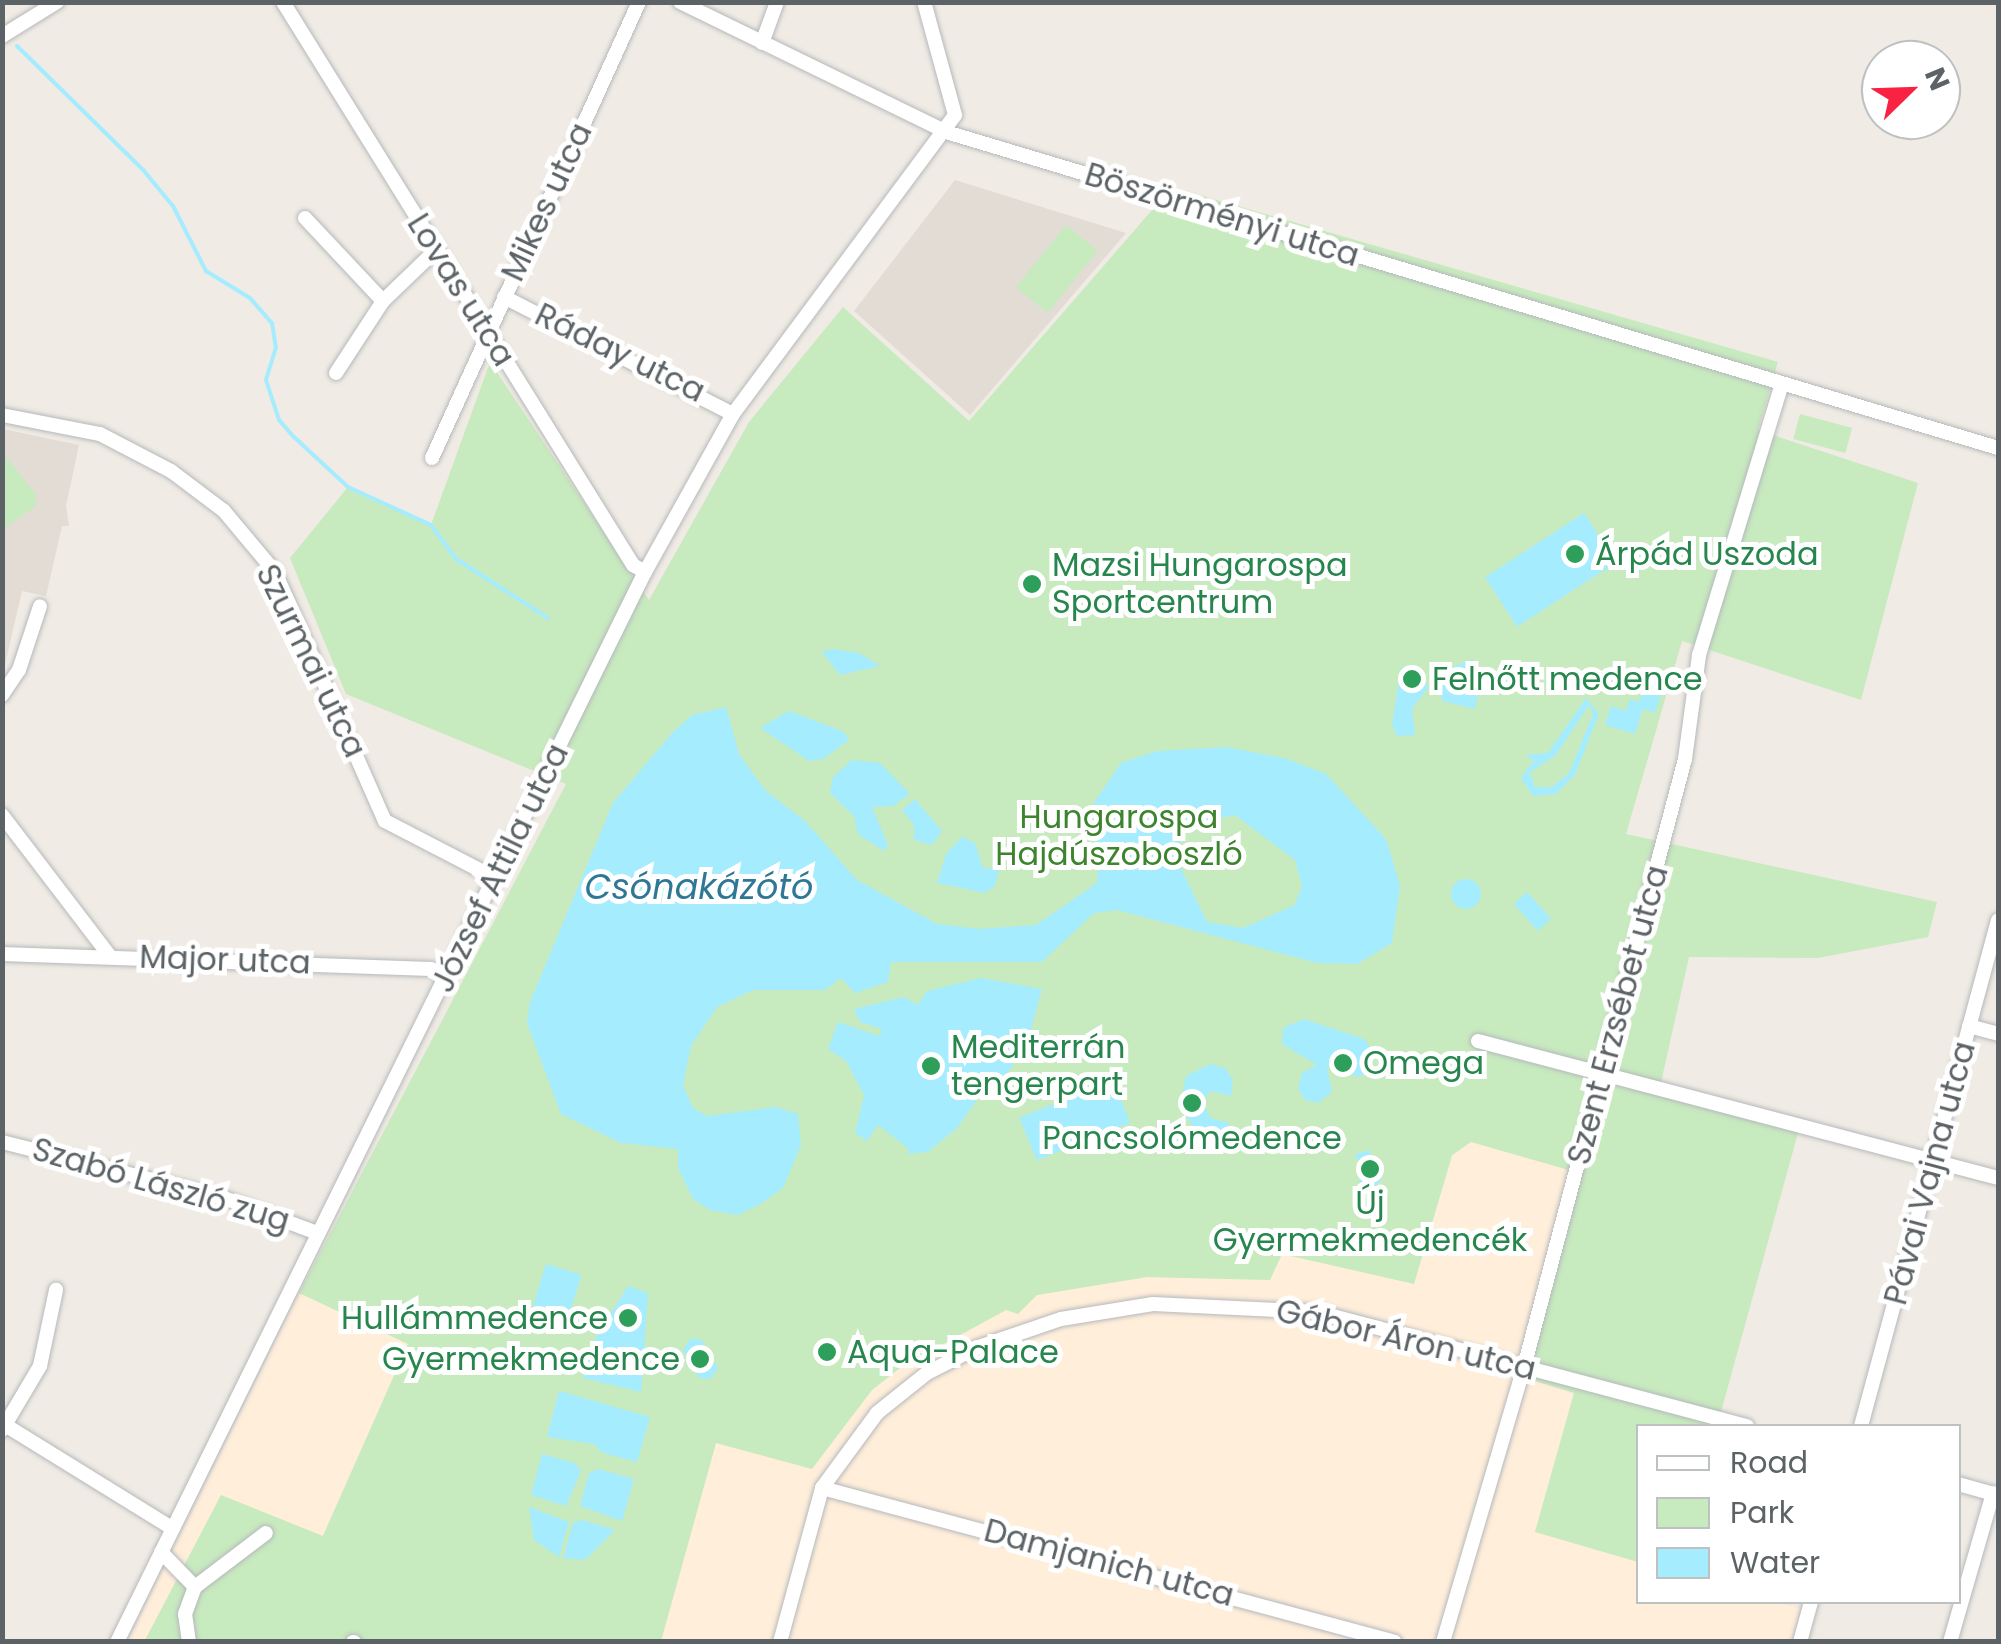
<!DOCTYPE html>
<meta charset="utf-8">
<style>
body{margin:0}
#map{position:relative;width:2001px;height:1644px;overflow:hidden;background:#f0ebe4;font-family:Poppins,sans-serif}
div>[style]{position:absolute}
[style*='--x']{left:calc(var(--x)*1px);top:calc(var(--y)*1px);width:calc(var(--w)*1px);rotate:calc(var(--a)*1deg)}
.commercial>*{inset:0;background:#ffeeda}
.education>*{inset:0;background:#e2dcd5}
.green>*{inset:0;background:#c8eabf;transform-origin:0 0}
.water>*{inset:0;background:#a5ecff;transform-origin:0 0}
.round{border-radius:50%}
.stream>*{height:4px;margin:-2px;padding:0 2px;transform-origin:2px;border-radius:2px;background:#a5ecff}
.roads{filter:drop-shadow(0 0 2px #b5b9bc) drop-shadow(0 0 2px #b5b9bc)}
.street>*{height:14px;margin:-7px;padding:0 7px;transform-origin:7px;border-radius:7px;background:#fff}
.dots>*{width:28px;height:28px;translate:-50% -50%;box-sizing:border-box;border:5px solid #fff;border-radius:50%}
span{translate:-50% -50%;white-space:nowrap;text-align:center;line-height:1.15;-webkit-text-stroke:10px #fff;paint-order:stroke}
.street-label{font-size:32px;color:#5c6366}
.leisure-label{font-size:32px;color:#27864d}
.left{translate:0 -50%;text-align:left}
.right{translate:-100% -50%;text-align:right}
.park-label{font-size:32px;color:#3c842d}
.water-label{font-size:35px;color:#2f7895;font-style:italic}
.frame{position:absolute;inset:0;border:5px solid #5c6366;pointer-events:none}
.legend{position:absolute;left:1636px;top:1424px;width:325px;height:180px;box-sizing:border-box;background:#fff;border:2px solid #bec1c2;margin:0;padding:12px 18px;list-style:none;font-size:30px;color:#5c6366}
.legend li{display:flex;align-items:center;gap:20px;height:50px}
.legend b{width:50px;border:2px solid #bec1c2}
.north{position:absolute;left:1861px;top:40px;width:100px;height:100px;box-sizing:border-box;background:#fff;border:2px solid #bec1c2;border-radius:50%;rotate:67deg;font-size:28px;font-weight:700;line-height:40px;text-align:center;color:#5c6366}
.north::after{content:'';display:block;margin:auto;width:35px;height:45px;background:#f92242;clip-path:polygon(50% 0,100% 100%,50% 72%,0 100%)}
</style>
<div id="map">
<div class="commercial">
<div style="clip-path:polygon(1471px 1142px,1577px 1172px,1519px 1376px,1574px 1392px,1535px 1532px,1638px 1562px,1638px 1602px,1776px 1602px,1801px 1609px,1792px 1642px,661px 1642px,716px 1443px,812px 1468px,872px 1390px,900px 1368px,947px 1337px,1037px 1295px,1147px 1277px,1270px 1280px,1281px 1253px,1414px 1284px,1453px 1155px)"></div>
<div style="clip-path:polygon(299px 1293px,408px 1344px,322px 1537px,221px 1496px,177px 1580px,248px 1641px,128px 1642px)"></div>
</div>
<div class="education">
<div style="clip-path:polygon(955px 180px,1126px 233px,970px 415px,854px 311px)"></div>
<div style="clip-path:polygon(3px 429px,79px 445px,66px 506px,69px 526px,62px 526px,46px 596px,22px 591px,3px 673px)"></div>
</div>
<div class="green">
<div style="clip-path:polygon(1172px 187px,1778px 362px,1758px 430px,1918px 483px,1861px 700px,1682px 641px,1626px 834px,1937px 902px,1928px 937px,1818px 958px,1689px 957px,1660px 1087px,1800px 1126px,1719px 1419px,1739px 1426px,1638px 1426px,1638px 1562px,1535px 1532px,1574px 1393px,1518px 1376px,1576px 1172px,1471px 1142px,1452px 1155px,1414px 1284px,1282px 1254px,1270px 1280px,1147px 1277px,1037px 1295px,1018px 1314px,1006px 1310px,900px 1368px,872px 1390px,812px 1469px,716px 1443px,661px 1641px,144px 1642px,221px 1495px,323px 1536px,408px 1344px,299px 1293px,566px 784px,346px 694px,290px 558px,348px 487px,431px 525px,490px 362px,649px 600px,749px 422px,843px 307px,969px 421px)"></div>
<div style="left:1066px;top:225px;width:41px;height:80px;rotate:39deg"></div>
<div style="left:1800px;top:414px;width:54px;height:26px;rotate:15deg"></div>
<div style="clip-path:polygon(3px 453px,36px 494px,35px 507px,3px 529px)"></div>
</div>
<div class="water">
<div style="left:1584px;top:513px;width:59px;height:118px;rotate:57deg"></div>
<div style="clip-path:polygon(832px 649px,859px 653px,880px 666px,840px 675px,822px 652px)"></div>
<div style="clip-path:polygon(1472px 659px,1481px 680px,1475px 709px,1442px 701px,1438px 673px)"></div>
<div style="clip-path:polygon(1401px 667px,1420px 669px,1428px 688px,1412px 709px,1415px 735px,1397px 736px,1392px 724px)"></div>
<div style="clip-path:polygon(1646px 679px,1664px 685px,1655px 713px,1643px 709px,1635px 734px,1605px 725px,1611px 706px,1626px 711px,1630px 699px,1639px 702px)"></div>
<div style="clip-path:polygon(evenodd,1586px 698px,1599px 714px,1575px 775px,1556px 794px,1533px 796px,1521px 778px,1534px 760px,1524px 755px,1548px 753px,1586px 698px,1589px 705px,1593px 714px,1569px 773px,1552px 787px,1535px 787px,1530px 772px,1555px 756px,1589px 705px)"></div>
<div style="clip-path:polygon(evenodd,726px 707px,739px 754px,765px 790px,805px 821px,857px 880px,937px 924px,979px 929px,1036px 925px,1097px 883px,1100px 847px,1083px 819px,1121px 763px,1157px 751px,1227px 747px,1287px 759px,1326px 774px,1386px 839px,1400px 885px,1392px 943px,1357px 964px,1317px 963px,1117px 910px,1094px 913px,1042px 962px,891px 962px,888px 982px,855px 993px,841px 978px,825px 990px,753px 990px,717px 1007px,691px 1046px,683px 1085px,693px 1108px,707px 1116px,775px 1107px,798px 1114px,801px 1145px,783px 1188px,762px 1203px,738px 1215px,710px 1210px,693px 1199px,678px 1168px,678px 1149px,621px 1143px,561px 1114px,527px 1023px,530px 1002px,613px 803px,672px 733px,692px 715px,726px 707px,1235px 815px,1295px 860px,1302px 886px,1295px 905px,1243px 928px,1207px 922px,1174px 854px,1190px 824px,1235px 815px)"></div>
<div style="clip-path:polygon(789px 711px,844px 732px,849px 740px,823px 759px,809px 761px,760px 728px)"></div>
<div style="clip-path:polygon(852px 760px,880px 763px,910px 794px,893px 806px,872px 807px,888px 845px,884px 851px,858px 834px,854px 816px,830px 793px,833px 777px)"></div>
<div style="clip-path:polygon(915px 799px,942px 831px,932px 845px,914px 840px,914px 825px,902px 810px)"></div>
<div style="clip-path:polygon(962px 837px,975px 843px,983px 868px,999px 869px,995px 886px,985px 893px,937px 883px,946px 854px)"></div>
<div class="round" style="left:1451px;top:879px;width:30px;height:30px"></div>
<div style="left:1527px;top:892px;width:36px;height:18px;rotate:48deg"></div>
<div style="clip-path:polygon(981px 978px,1042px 989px,1027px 1044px,1008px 1072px,987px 1085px,958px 1127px,928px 1152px,907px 1154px,909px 1149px,878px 1125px,867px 1141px,855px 1133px,864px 1095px,846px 1061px,828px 1049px,838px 1022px,879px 1036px,882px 1029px,860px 1022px,854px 1009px,904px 997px,918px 1005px,927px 991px)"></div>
<div style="clip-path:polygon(1304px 1019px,1364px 1039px,1375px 1053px,1371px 1069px,1359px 1077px,1327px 1067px,1332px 1092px,1318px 1103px,1305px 1100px,1298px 1089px,1302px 1073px,1317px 1065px,1282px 1044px,1283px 1028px)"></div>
<div style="clip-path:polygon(1210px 1064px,1225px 1068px,1233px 1080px,1231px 1096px,1211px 1091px,1203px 1100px,1210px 1118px,1229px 1123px,1224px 1145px,1192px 1125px,1180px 1107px,1186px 1076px)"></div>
<div style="left:1113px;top:1080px;width:46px;height:101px;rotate:68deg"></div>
<div style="clip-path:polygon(1369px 1150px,1382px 1179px,1370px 1192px,1359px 1186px,1361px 1163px,1354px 1155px)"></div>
<div style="left:546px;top:1264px;width:37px;height:58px;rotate:17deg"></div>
<div style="clip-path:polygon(628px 1286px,648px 1293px,641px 1392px,583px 1378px,589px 1349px)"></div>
<div style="clip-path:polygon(690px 1339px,701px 1339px,718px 1368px,710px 1379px,699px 1378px,683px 1350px)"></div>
<div style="clip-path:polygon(559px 1391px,650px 1417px,637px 1462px,603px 1453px,594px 1444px,547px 1437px)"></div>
<div style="clip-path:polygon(542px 1454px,575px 1463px,581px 1471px,566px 1506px,531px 1495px)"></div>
<div style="clip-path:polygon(598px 1469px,634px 1479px,622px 1521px,580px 1506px,589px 1473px)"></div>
<div style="clip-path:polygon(529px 1507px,569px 1522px,559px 1557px,534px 1540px)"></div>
<div style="clip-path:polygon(582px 1520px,615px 1530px,585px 1560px,563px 1558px,573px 1523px)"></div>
</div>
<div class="stream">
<div style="--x:17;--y:46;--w:178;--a:44.5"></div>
<div style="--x:144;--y:171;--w:45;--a:50.4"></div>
<div style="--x:173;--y:206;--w:73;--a:63.1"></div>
<div style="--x:206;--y:271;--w:52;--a:31.5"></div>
<div style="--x:250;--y:298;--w:33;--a:49"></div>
<div style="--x:272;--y:323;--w:24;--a:81"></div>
<div style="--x:276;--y:347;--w:34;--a:107"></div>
<div style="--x:266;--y:380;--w:42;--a:72"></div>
<div style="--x:279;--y:420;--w:23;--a:49"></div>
<div style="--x:294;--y:437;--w:74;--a:42.8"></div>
<div style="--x:348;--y:487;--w:91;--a:24.6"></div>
<div style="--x:431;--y:525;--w:42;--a:53.7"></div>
<div style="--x:456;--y:559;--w:109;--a:32.7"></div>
</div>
<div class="roads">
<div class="street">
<div style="--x:283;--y:2;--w:663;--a:58.13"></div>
<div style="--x:633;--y:565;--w:14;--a:30"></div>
<div style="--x:680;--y:2;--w:296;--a:26"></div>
<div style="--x:946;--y:132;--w:1098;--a:16.72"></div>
<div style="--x:2;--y:36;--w:65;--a:-31.7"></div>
<div style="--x:762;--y:43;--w:44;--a:-69.9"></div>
<div style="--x:305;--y:218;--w:114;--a:46.8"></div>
<div style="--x:504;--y:297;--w:257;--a:27.1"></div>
<div style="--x:336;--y:373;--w:86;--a:-56.9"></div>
<div style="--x:383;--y:301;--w:74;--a:-43.9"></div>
<div style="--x:2;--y:415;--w:100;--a:11"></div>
<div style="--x:100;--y:434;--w:80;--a:27.5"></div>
<div style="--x:171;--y:471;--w:66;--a:37"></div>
<div style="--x:224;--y:511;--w:80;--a:50.1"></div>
<div style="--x:275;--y:572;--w:272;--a:66.2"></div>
<div style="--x:385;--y:821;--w:124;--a:27.4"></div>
<div style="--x:432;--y:458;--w:501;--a:-65.58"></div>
<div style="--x:2;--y:695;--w:30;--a:-56"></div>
<div style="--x:19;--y:670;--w:67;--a:-71.8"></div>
<div style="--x:2;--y:815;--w:176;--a:52.6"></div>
<div style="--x:2;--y:954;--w:429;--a:2"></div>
<div style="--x:431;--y:969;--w:17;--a:28"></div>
<div style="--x:1969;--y:1026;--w:30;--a:15"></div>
<div style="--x:1478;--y:1041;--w:538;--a:14.76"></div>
<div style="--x:2;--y:1142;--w:229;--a:14.2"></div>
<div style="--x:224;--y:1198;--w:99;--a:20.6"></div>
<div style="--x:5;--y:1425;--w:69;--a:-59.3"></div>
<div style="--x:40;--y:1366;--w:78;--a:-78.1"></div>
<div style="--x:1861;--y:1426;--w:524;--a:-74.85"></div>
<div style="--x:2;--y:1430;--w:6;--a:-59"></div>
<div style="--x:5;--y:1425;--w:194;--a:31.7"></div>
<div style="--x:1958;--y:1484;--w:41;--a:15.4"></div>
<div style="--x:822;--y:1488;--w:593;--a:15.04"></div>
<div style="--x:161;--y:1552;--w:49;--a:45.8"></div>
<div style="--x:117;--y:1642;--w:1193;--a:-63.74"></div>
<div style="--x:645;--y:572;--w:181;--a:-60.9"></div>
<div style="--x:733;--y:414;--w:372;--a:-53.4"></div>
<div style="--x:955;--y:115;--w:117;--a:-105.3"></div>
<div style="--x:189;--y:1642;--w:28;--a:-98"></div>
<div style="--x:185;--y:1614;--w:29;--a:-70"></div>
<div style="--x:195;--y:1587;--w:89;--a:-37.3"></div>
<div style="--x:353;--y:1642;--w:1;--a:0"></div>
<div style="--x:780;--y:1642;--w:160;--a:-74.7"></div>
<div style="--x:822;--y:1488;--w:93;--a:-53.7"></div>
<div style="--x:877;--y:1413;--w:64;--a:-38.7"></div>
<div style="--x:927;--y:1373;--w:55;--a:-27"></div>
<div style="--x:976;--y:1348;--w:90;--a:-18.8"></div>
<div style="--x:1061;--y:1319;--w:93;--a:-9.3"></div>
<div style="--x:1153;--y:1304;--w:165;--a:2.8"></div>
<div style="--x:1318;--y:1312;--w:444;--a:14.9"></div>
<div style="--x:1443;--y:1642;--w:287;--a:-73.6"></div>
<div style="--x:1524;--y:1367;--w:629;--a:-75.17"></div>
<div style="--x:1685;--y:759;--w:105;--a:-82.3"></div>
<div style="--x:1699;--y:655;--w:281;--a:-73"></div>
<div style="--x:1800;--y:1642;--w:41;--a:-74.6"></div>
<div style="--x:1950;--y:1642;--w:155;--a:-73.9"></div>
</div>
</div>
<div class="dots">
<div style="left:1575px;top:554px;background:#2e9e5b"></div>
<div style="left:1032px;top:584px;background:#2e9e5b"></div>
<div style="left:1412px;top:679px;background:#2e9e5b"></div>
<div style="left:1343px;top:1063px;background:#2e9e5b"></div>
<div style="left:931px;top:1066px;background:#2e9e5b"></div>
<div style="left:1192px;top:1103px;background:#2e9e5b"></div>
<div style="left:1370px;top:1169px;background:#2e9e5b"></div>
<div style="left:628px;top:1318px;background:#2e9e5b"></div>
<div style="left:827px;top:1352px;background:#2e9e5b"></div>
<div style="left:700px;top:1359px;background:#2e9e5b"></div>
</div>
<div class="street-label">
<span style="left:547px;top:202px;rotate:-65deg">Mikes utca</span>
<span style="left:1222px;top:215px;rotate:17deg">Böszörményi utca</span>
<span style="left:461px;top:290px;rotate:58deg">Lovas utca</span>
<span style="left:620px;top:353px;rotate:26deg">Ráday utca</span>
<span style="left:311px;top:661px;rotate:64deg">Szurmai utca</span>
<span style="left:500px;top:868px;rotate:-64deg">József Attila utca</span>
<span style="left:225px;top:960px;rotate:2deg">Major utca</span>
<span style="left:1618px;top:1015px;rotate:-75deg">Szent Erzsébet utca</span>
<span style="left:1930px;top:1173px;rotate:-75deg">Pávai Vajna utca</span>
<span style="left:161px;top:1185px;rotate:16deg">Szabó László zug</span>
<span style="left:1406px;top:1340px;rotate:13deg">Gábor Áron utca</span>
<span style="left:1109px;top:1563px;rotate:15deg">Damjanich utca</span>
</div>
<div class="leisure-label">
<span class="left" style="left:1595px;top:554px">Árpád Uszoda</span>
<span class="left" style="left:1052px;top:584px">Mazsi Hungarospa<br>Sportcentrum</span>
<span class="left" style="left:1432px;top:679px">Felnőtt medence</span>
<span class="left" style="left:951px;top:1066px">Mediterrán<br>tengerpart</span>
<span class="left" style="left:1363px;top:1063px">Omega</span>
<span style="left:1192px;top:1138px">Pancsolómedence</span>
<span style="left:1370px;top:1222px">Új<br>Gyermekmedencék</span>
<span class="right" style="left:608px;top:1318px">Hullámmedence</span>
<span class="left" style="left:847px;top:1352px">Aqua-Palace</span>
<span class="right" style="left:680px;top:1359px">Gyermekmedence</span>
</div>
<div class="park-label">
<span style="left:1119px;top:836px">Hungarospa<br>Hajdúszoboszló</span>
</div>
<div class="water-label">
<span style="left:699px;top:887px">Csónakázótó</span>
</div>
<div class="frame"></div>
<ul class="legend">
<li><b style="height:12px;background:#fff"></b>Road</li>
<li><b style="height:28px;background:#c8eabf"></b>Park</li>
<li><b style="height:28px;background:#a5ecff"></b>Water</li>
</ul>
<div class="north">N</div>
</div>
